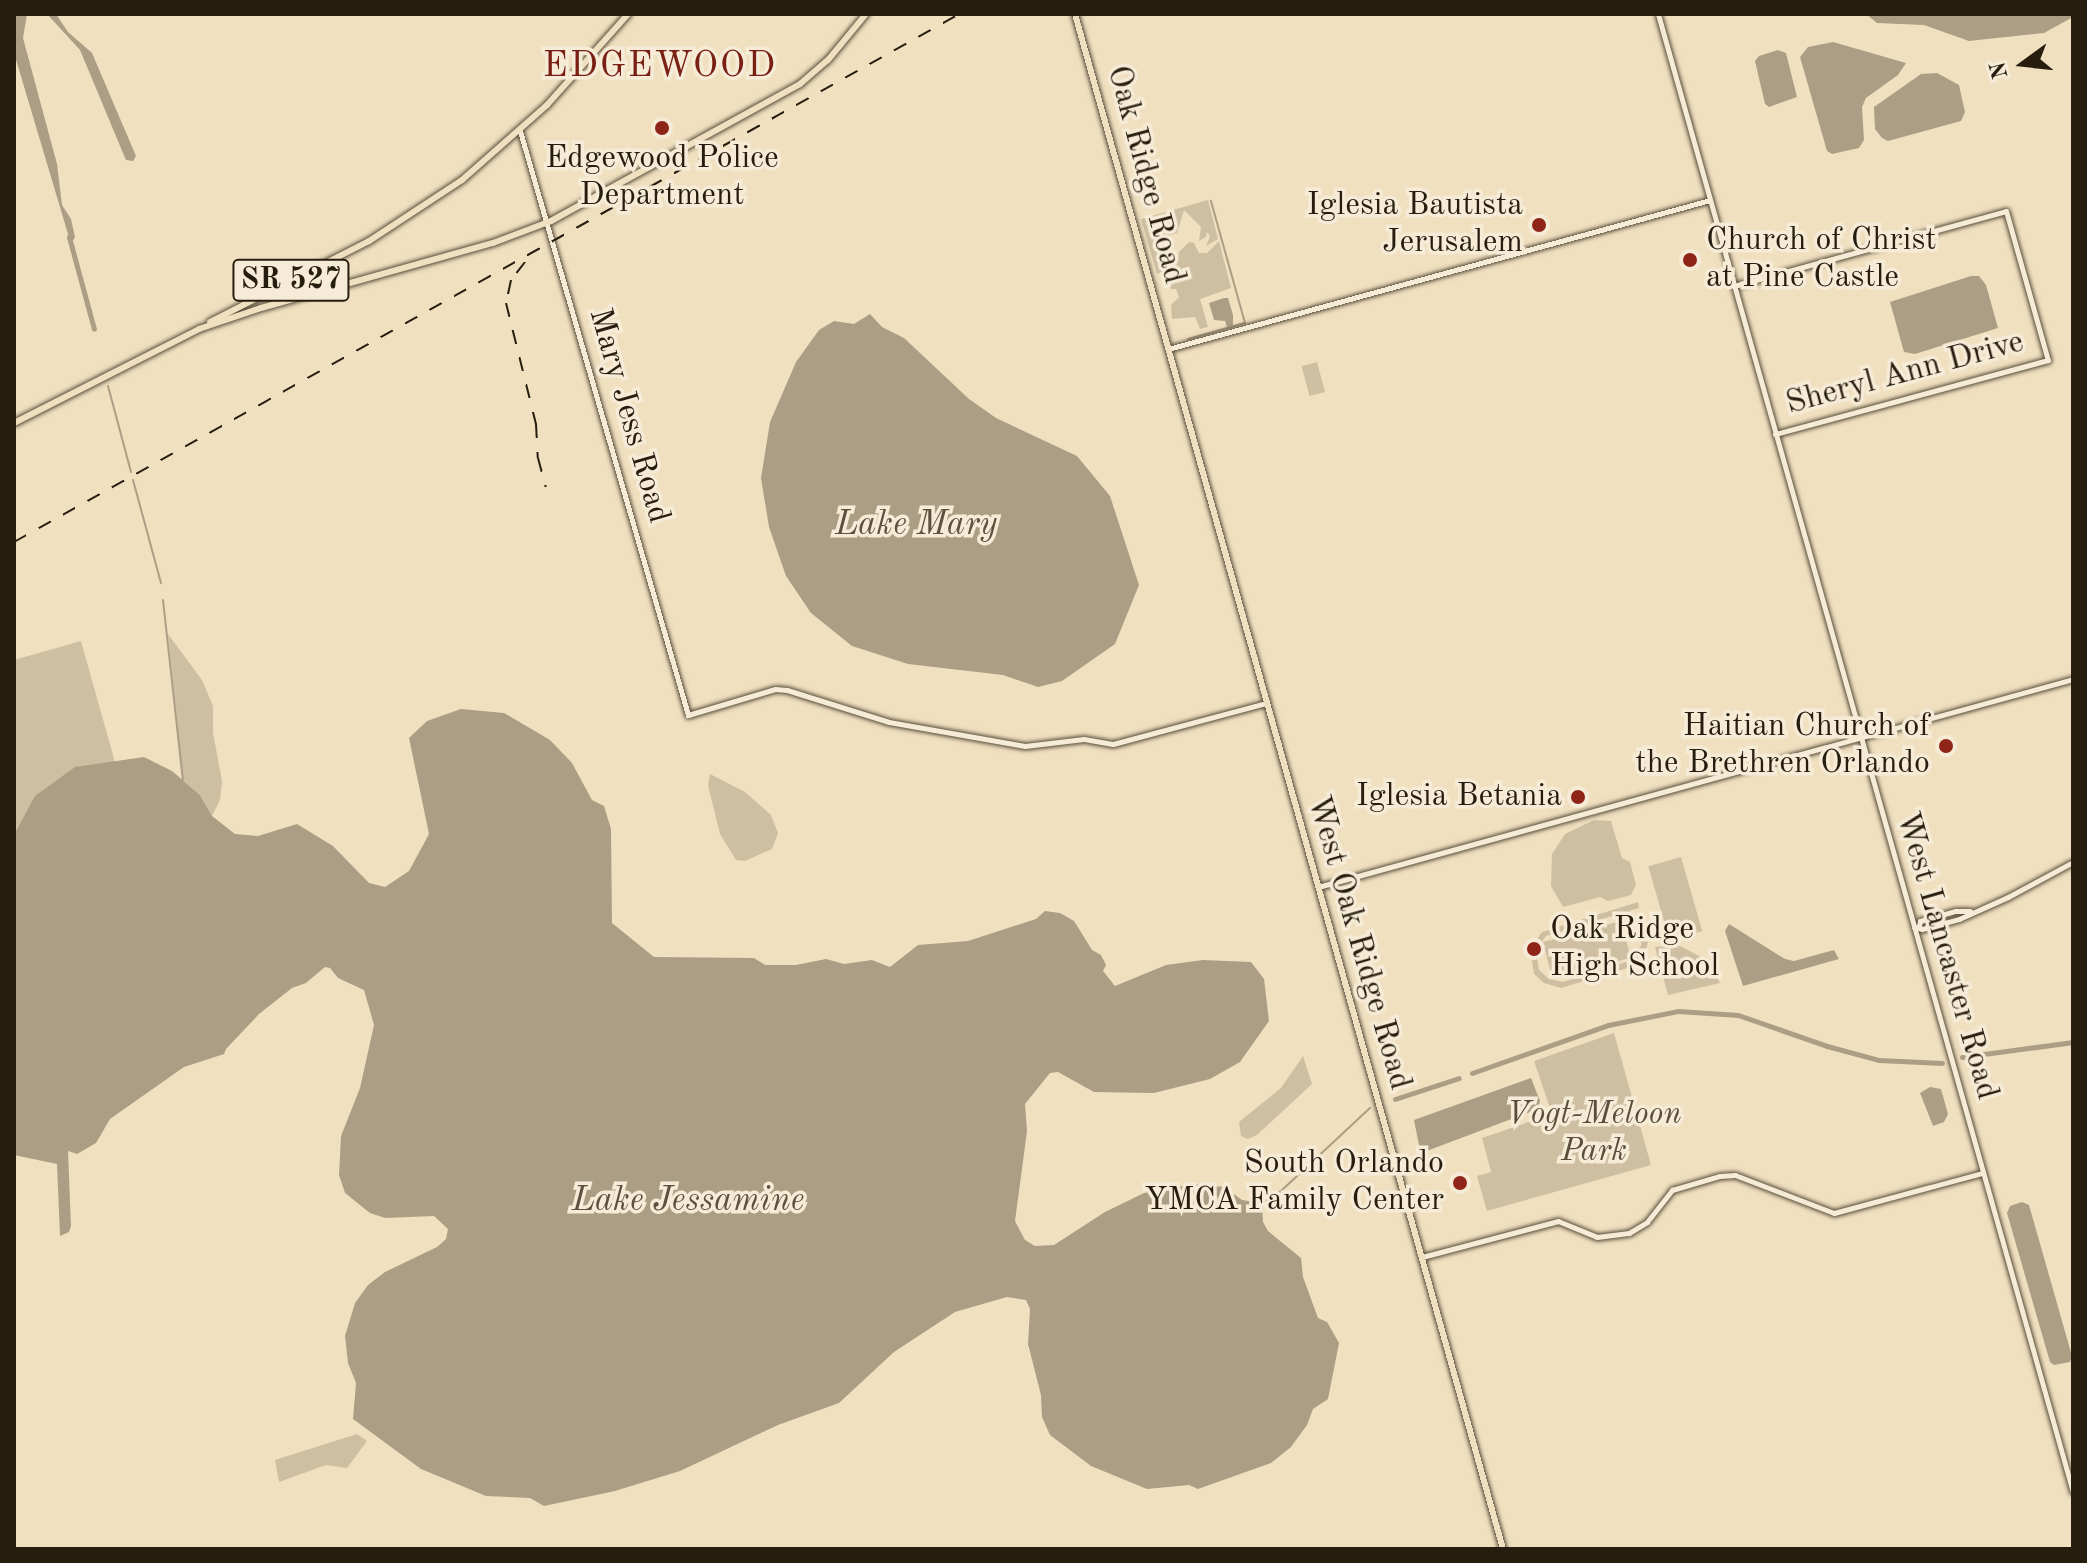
<!DOCTYPE html>
<style>
body{margin:0}
#map{position:relative;width:2087px;height:1563px;overflow:hidden;background:#f0e0c0;font-family:"Old Standard TT",serif}
div>[style]{position:absolute}
[style*='--x']{left:calc(var(--x)*1px);top:calc(var(--y)*1px);width:calc(var(--w)*1px);rotate:calc(var(--a)*1deg)}
.green>*{inset:0;background:#cebfa2;transform-origin:0 0}
.water>*{inset:0;background:#ac9e84}
.stream>*{height:2px;margin:-1px;padding:0 1px;transform-origin:1px;border-radius:1px;background:#ac9e84}
.canal>*{height:5px;margin:-2.5px;padding:0 2.5px;transform-origin:2.5px;border-radius:2.5px;background:#ac9e84}
.roads{filter:drop-shadow(0 0 2px #594e3b) drop-shadow(0 0 2px #594e3b)}
.minor>*{height:5px;margin:-2.5px;padding:0 2.5px;transform-origin:2.5px;border-radius:2.5px;background:#f5ebd6}
.major>*{height:6px;margin:-3px;padding:0 3px;transform-origin:3px;border-radius:3px;background:#f0e0c0}
.rail>*{height:2px;margin-top:-1px;transform-origin:0;background:repeating-linear-gradient(90deg,#271d0f 0 14px,transparent 0 28px)}
.dots>*{width:22px;height:22px;translate:-50% -50%;box-sizing:border-box;border:4px solid #f5ebd6;border-radius:50%}
span{translate:-50% -50%;white-space:nowrap;text-align:center;line-height:1.15;-webkit-text-stroke:7px #f5ebd6;paint-order:stroke}
.shield-label span{padding:2px 6px;background:#f5ebd6;border:2px solid;border-radius:6px;-webkit-text-stroke-width:0}
.shield-label{font-size:30px;color:#271d0f;font-weight:700}
.poi-label{font-size:32px;color:#271d0f}
.right{translate:-100% -50%;text-align:right}
.left{translate:0 -50%;text-align:left}
.street-label{font-size:32px;color:#271d0f}
.park-label{font-size:32px;color:#594e3b;font-style:italic}
.water-label{font-size:34px;color:#5c513e;font-style:italic}
.quarter-label{font-size:36px;color:#7a1f14;letter-spacing:2px}
.frame{position:absolute;inset:0;border:16px solid #271d0f;pointer-events:none}
.north{position:absolute;left:1983px;top:24px;width:80px;height:80px;-webkit-text-stroke:6px #f5ebd6;paint-order:stroke;rotate:255deg;font-size:22px;font-weight:700;line-height:32px;text-align:center;color:#271d0f}
.north::after{content:'';display:block;margin:auto;width:28px;height:36px;background:#271d0f;clip-path:polygon(50% 0,100% 100%,50% 72%,0 100%)}
</style>
<div id="map">
<div class="green">
<div style="clip-path:polygon(1208px 200px,1218px 239px,1206px 246px,1210px 236px,1207px 232px,1206px 237px,1199px 241px,1201px 227px,1184px 210px,1177px 233px,1170px 235px,1163px 246px,1173px 256px,1171px 268px,1157px 274px,1141px 219px)"></div>
<div style="clip-path:polygon(1219px 241px,1231px 288px,1200px 299px,1208px 327px,1200px 329px,1195px 317px,1172px 319px,1171px 305px,1179px 297px,1176px 289px,1171px 289px,1168px 284px,1174px 277px,1179px 252px,1189px 242px,1194px 243px,1199px 253px,1207px 253px)"></div>
<div style="left:1317px;top:362px;width:31px;height:16px;rotate:75deg"></div>
<div style="clip-path:polygon(168px 634px,202px 680px,213px 706px,213px 733px,222px 781px,220px 800px,212px 816px,200px 795px,183px 780px)"></div>
<div style="clip-path:polygon(81px 641px,157px 912px,14px 952px,14px 660px)"></div>
<div style="clip-path:polygon(710px 774px,745px 792px,771px 815px,778px 833px,772px 849px,745px 861px,736px 860px,720px 834px,708px 786px)"></div>
<div style="clip-path:polygon(1594px 820px,1611px 821px,1622px 858px,1630px 862px,1636px 885px,1631px 895px,1608px 901px,1600px 897px,1563px 907px,1551px 886px,1552px 854px,1565px 834px)"></div>
<div style="left:1681px;top:857px;width:77px;height:34px;rotate:74deg"></div>
<div style="clip-path:polygon(evenodd,1638px 902px,1639px 908px,1629px 911px,1645px 926px,1648px 942px,1645px 955px,1634px 966px,1561px 988px,1544px 983px,1534px 974px,1530px 949px,1542px 932px,1638px 902px,1612px 916px,1630px 919px,1641px 932px,1641px 946px,1632px 960px,1563px 982px,1549px 979px,1539px 970px,1536px 950px,1546px 936px,1612px 916px)"></div>
<div style="left:1621px;top:921px;width:38px;height:81px;rotate:75deg"></div>
<div style="clip-path:polygon(1678px 945px,1707px 960px,1720px 983px,1668px 995px,1655px 947px)"></div>
<div style="clip-path:polygon(1614px 1033px,1651px 1165px,1487px 1211px,1477px 1176px,1491px 1172px,1482px 1138px,1552px 1114px,1534px 1061px)"></div>
<div style="clip-path:polygon(1303px 1056px,1312px 1084px,1257px 1135px,1248px 1139px,1241px 1136px,1239px 1122px,1281px 1088px)"></div>
<div style="clip-path:polygon(357px 1434px,367px 1441px,347px 1468px,326px 1465px,279px 1482px,275px 1460px)"></div>
</div>
<div class="water">
<div style="clip-path:polygon(14px 14px,27px 14px,23px 38px,57px 164px,62px 205px,71px 219px,75px 237px,71px 244px,14px 53px)"></div>
<div style="clip-path:polygon(47px 14px,56px 14px,68px 32px,92px 53px,136px 156px,133px 161px,126px 160px,123px 153px,80px 50px)"></div>
<div style="clip-path:polygon(1866px 14px,2073px 14px,2073px 17px,2044px 33px,1969px 41px,1924px 25px,1877px 23px)"></div>
<div style="clip-path:polygon(1833px 42px,1906px 63px,1898px 75px,1866px 98px,1862px 107px,1864px 140px,1859px 148px,1832px 154px,1827px 151px,1800px 57px,1808px 47px)"></div>
<div style="clip-path:polygon(1778px 50px,1786px 53px,1797px 97px,1769px 107px,1765px 104px,1755px 61px,1759px 56px)"></div>
<div style="clip-path:polygon(1937px 73px,1959px 85px,1965px 112px,1961px 121px,1888px 141px,1882px 138px,1875px 129px,1874px 107px,1921px 74px)"></div>
<div style="clip-path:polygon(1971px 276px,1979px 276px,1986px 285px,1998px 328px,1915px 354px,1904px 352px,1890px 302px)"></div>
<div style="clip-path:polygon(1224px 298px,1228px 298px,1233px 315px,1233px 326px,1227px 327px,1225px 321px,1214px 320px,1209px 303px)"></div>
<div style="clip-path:polygon(870px 314px,882px 327px,904px 338px,969px 399px,996px 418px,1077px 456px,1110px 496px,1139px 585px,1115px 644px,1062px 681px,1038px 687px,1003px 675px,908px 664px,852px 646px,811px 613px,786px 576px,769px 527px,761px 478px,770px 422px,796px 362px,819px 330px,834px 321px,854px 324px)"></div>
<div style="clip-path:polygon(461px 709px,504px 713px,550px 740px,572px 763px,592px 800px,604px 806px,611px 829px,612px 923px,654px 957px,754px 958px,765px 965px,796px 965px,826px 959px,844px 964px,872px 960px,890px 967px,918px 945px,968px 941px,1036px 919px,1045px 911px,1060px 913px,1074px 921px,1092px 950px,1101px 955px,1106px 965px,1103px 971px,1115px 986px,1166px 965px,1203px 960px,1251px 962px,1264px 979px,1269px 1021px,1240px 1062px,1210px 1079px,1154px 1093px,1094px 1092px,1058px 1072px,1050px 1073px,1025px 1104px,1027px 1131px,1015px 1221px,1025px 1240px,1035px 1246px,1054px 1245px,1105px 1212px,1144px 1193px,1193px 1184px,1224px 1187px,1242px 1200px,1262px 1203px,1263px 1222px,1268px 1231px,1301px 1258px,1303px 1277px,1318px 1318px,1327px 1322px,1339px 1343px,1328px 1399px,1313px 1409px,1307px 1425px,1291px 1447px,1271px 1463px,1198px 1489px,1189px 1485px,1147px 1489px,1091px 1466px,1050px 1435px,1042px 1417px,1041px 1395px,1028px 1344px,1030px 1309px,1026px 1300px,1007px 1297px,955px 1312px,894px 1352px,839px 1403px,778px 1425px,680px 1471px,615px 1491px,544px 1506px,530px 1498px,486px 1496px,421px 1469px,353px 1419px,356px 1383px,348px 1363px,345px 1336px,355px 1303px,368px 1285px,385px 1272px,437px 1247px,446px 1239px,448px 1229px,434px 1216px,385px 1218px,370px 1213px,345px 1193px,339px 1175px,341px 1136px,360px 1088px,374px 1025px,364px 990px,338px 978px,330px 968px,325px 967px,306px 983px,292px 988px,259px 1014px,226px 1049px,224px 1054px,184px 1067px,110px 1119px,96px 1143px,77px 1154px,68px 1151px,71px 1226px,69px 1232px,60px 1236px,57px 1164px,14px 1155px,14px 835px,35px 796px,75px 767px,144px 757px,172px 771px,200px 795px,212px 816px,235px 834px,258px 836px,297px 824px,333px 846px,369px 883px,385px 887px,409px 871px,429px 834px,409px 738px,427px 721px)"></div>
<div style="clip-path:polygon(1729px 924px,1785px 959px,1794px 961px,1834px 950px,1839px 959px,1743px 986px,1725px 931px)"></div>
<div style="clip-path:polygon(1531px 1078px,1540px 1101px,1538px 1109px,1424px 1152px,1420px 1150px,1414px 1120px)"></div>
<div style="clip-path:polygon(1930px 1087px,1941px 1089px,1948px 1114px,1944px 1122px,1933px 1126px,1920px 1093px)"></div>
<div style="clip-path:polygon(2022px 1202px,2029px 1205px,2072px 1356px,2070px 1362px,2054px 1365px,2050px 1362px,2007px 1213px,2010px 1206px)"></div>
</div>
<div class="stream">
<div style="--x:1188;--y:339;--w:59;--a:-15.7"></div>
<div style="--x:1245;--y:323;--w:127;--a:-105.6"></div>
<div style="--x:108;--y:386;--w:89;--a:75"></div>
<div style="--x:133;--y:480;--w:107;--a:74.8"></div>
<div style="--x:163;--y:600;--w:181;--a:83.7"></div>
<div style="--x:1262;--y:1203;--w:22;--a:-32"></div>
<div style="--x:1281;--y:1191;--w:122;--a:-43"></div>
</div>
<div class="canal">
<div style="--x:69;--y:237;--w:95;--a:74.8"></div>
<div style="--x:1962;--y:1057;--w:112;--a:-7.7"></div>
<div style="--x:1472;--y:1073;--w:144;--a:-19.4"></div>
<div style="--x:1608;--y:1025;--w:71;--a:-11.3"></div>
<div style="--x:1678;--y:1011;--w:60;--a:3.8"></div>
<div style="--x:1738;--y:1015;--w:94;--a:19.2"></div>
<div style="--x:1827;--y:1046;--w:54;--a:15.1"></div>
<div style="--x:1879;--y:1060;--w:63;--a:2.7"></div>
<div style="--x:1395;--y:1099;--w:67;--a:-18.2"></div>
</div>
<div class="roads">
<div class="minor">
<div style="--x:1658;--y:14;--w:1535;--a:74.32"></div>
<div style="--x:520;--y:131;--w:608;--a:73.95"></div>
<div style="--x:688;--y:715;--w:91;--a:-16.6"></div>
<div style="--x:775;--y:689;--w:12;--a:5"></div>
<div style="--x:787;--y:690;--w:107;--a:17.4"></div>
<div style="--x:889;--y:722;--w:138;--a:10"></div>
<div style="--x:1025;--y:746;--w:59;--a:-6.8"></div>
<div style="--x:1084;--y:739;--w:29;--a:10"></div>
<div style="--x:1113;--y:744;--w:158;--a:-15"></div>
<div style="--x:1734;--y:286;--w:282;--a:-15.4"></div>
<div style="--x:2006;--y:211;--w:155;--a:74.3"></div>
<div style="--x:2048;--y:360;--w:283;--a:164.8"></div>
<div style="--x:1168;--y:349;--w:562;--a:-15.37"></div>
<div style="--x:1318;--y:887;--w:783;--a:-15.4"></div>
<div style="--x:1919;--y:926;--w:5;--a:-79"></div>
<div style="--x:1920;--y:921;--w:37;--a:-16"></div>
<div style="--x:1956;--y:911;--w:14;--a:0"></div>
<div style="--x:1914;--y:927;--w:8;--a:14"></div>
<div style="--x:1922;--y:929;--w:38;--a:-15"></div>
<div style="--x:1959;--y:919;--w:54;--a:-24.2"></div>
<div style="--x:2008;--y:897;--w:74;--a:-28.3"></div>
<div style="--x:1422;--y:1257;--w:141;--a:-14.8"></div>
<div style="--x:1558;--y:1221;--w:42;--a:22.3"></div>
<div style="--x:1597;--y:1237;--w:32;--a:-7"></div>
<div style="--x:1629;--y:1233;--w:21;--a:-31"></div>
<div style="--x:1647;--y:1222;--w:41;--a:-52"></div>
<div style="--x:1672;--y:1190;--w:50;--a:-16.3"></div>
<div style="--x:1720;--y:1176;--w:15;--a:-4"></div>
<div style="--x:1735;--y:1175;--w:106;--a:21"></div>
<div style="--x:1834;--y:1213;--w:153;--a:-15.1"></div>
</div>
<div class="major">
<div style="--x:1075;--y:14;--w:1594;--a:74.42"></div>
<div style="--x:210;--y:322;--w:178;--a:-27"></div>
<div style="--x:369;--y:241;--w:111;--a:-33.3"></div>
<div style="--x:462;--y:180;--w:113;--a:-41.4"></div>
<div style="--x:547;--y:105;--w:122;--a:-48.3"></div>
<div style="--x:14;--y:423;--w:208;--a:-26.9"></div>
<div style="--x:199;--y:329;--w:65;--a:-18.7"></div>
<div style="--x:261;--y:308;--w:241;--a:-15.7"></div>
<div style="--x:493;--y:243;--w:62;--a:-20.8"></div>
<div style="--x:551;--y:221;--w:284;--a:-28.8"></div>
<div style="--x:800;--y:84;--w:37;--a:-41"></div>
<div style="--x:828;--y:60;--w:60;--a:-50.4"></div>
</div>
</div>
<div class="rail">
<div style="--x:525;--y:262;--w:23;--a:128"></div>
<div style="--x:511;--y:280;--w:24;--a:102"></div>
<div style="--x:506;--y:303;--w:125;--a:76.1"></div>
<div style="--x:536;--y:424;--w:34;--a:87"></div>
<div style="--x:538;--y:458;--w:30;--a:75"></div>
<div style="--x:14;--y:542;--w:1083;--a:-29.19"></div>
</div>
<div class="dots">
<div style="left:662px;top:128px;background:#8f2418"></div>
<div style="left:1539px;top:225px;background:#8f2418"></div>
<div style="left:1690px;top:260px;background:#8f2418"></div>
<div style="left:1946px;top:746px;background:#8f2418"></div>
<div style="left:1578px;top:797px;background:#8f2418"></div>
<div style="left:1534px;top:949px;background:#8f2418"></div>
<div style="left:1460px;top:1183px;background:#8f2418"></div>
</div>
<div class="shield-label">
<span style="left:291px;top:280px">SR 527</span>
</div>
<div class="poi-label">
<span style="left:662px;top:178px">Edgewood Police<br>Department</span>
<span class="right" style="left:1523px;top:225px">Iglesia Bautista<br>Jerusalem</span>
<span class="left" style="left:1706px;top:260px">Church of Christ<br>at Pine Castle</span>
<span class="right" style="left:1930px;top:746px">Haitian Church of<br>the Brethren Orlando</span>
<span class="right" style="left:1562px;top:797px">Iglesia Betania</span>
<span class="left" style="left:1550px;top:949px">Oak Ridge<br>High School</span>
<span class="right" style="left:1444px;top:1183px">South Orlando<br>YMCA Family Center</span>
</div>
<div class="street-label">
<span style="left:1145px;top:175px;rotate:75deg">Oak Ridge Road</span>
<span style="left:1905px;top:374px;rotate:-15deg">Sheryl Ann Drive</span>
<span style="left:628px;top:416px;rotate:74deg">Mary Jess Road</span>
<span style="left:1358px;top:943px;rotate:74deg">West Oak Ridge Road</span>
<span style="left:1946px;top:956px;rotate:74deg">West Lancaster Road</span>
</div>
<div class="park-label">
<span style="left:1594px;top:1134px">Vogt-Meloon<br>Park</span>
</div>
<div class="water-label">
<span style="left:916px;top:526px">Lake Mary</span>
<span style="left:688px;top:1202px">Lake Jessamine</span>
</div>
<div class="quarter-label">
<span style="left:660px;top:68px">EDGEWOOD</span>
</div>
<div class="frame"></div>
<div class="north">N</div>
</div>
